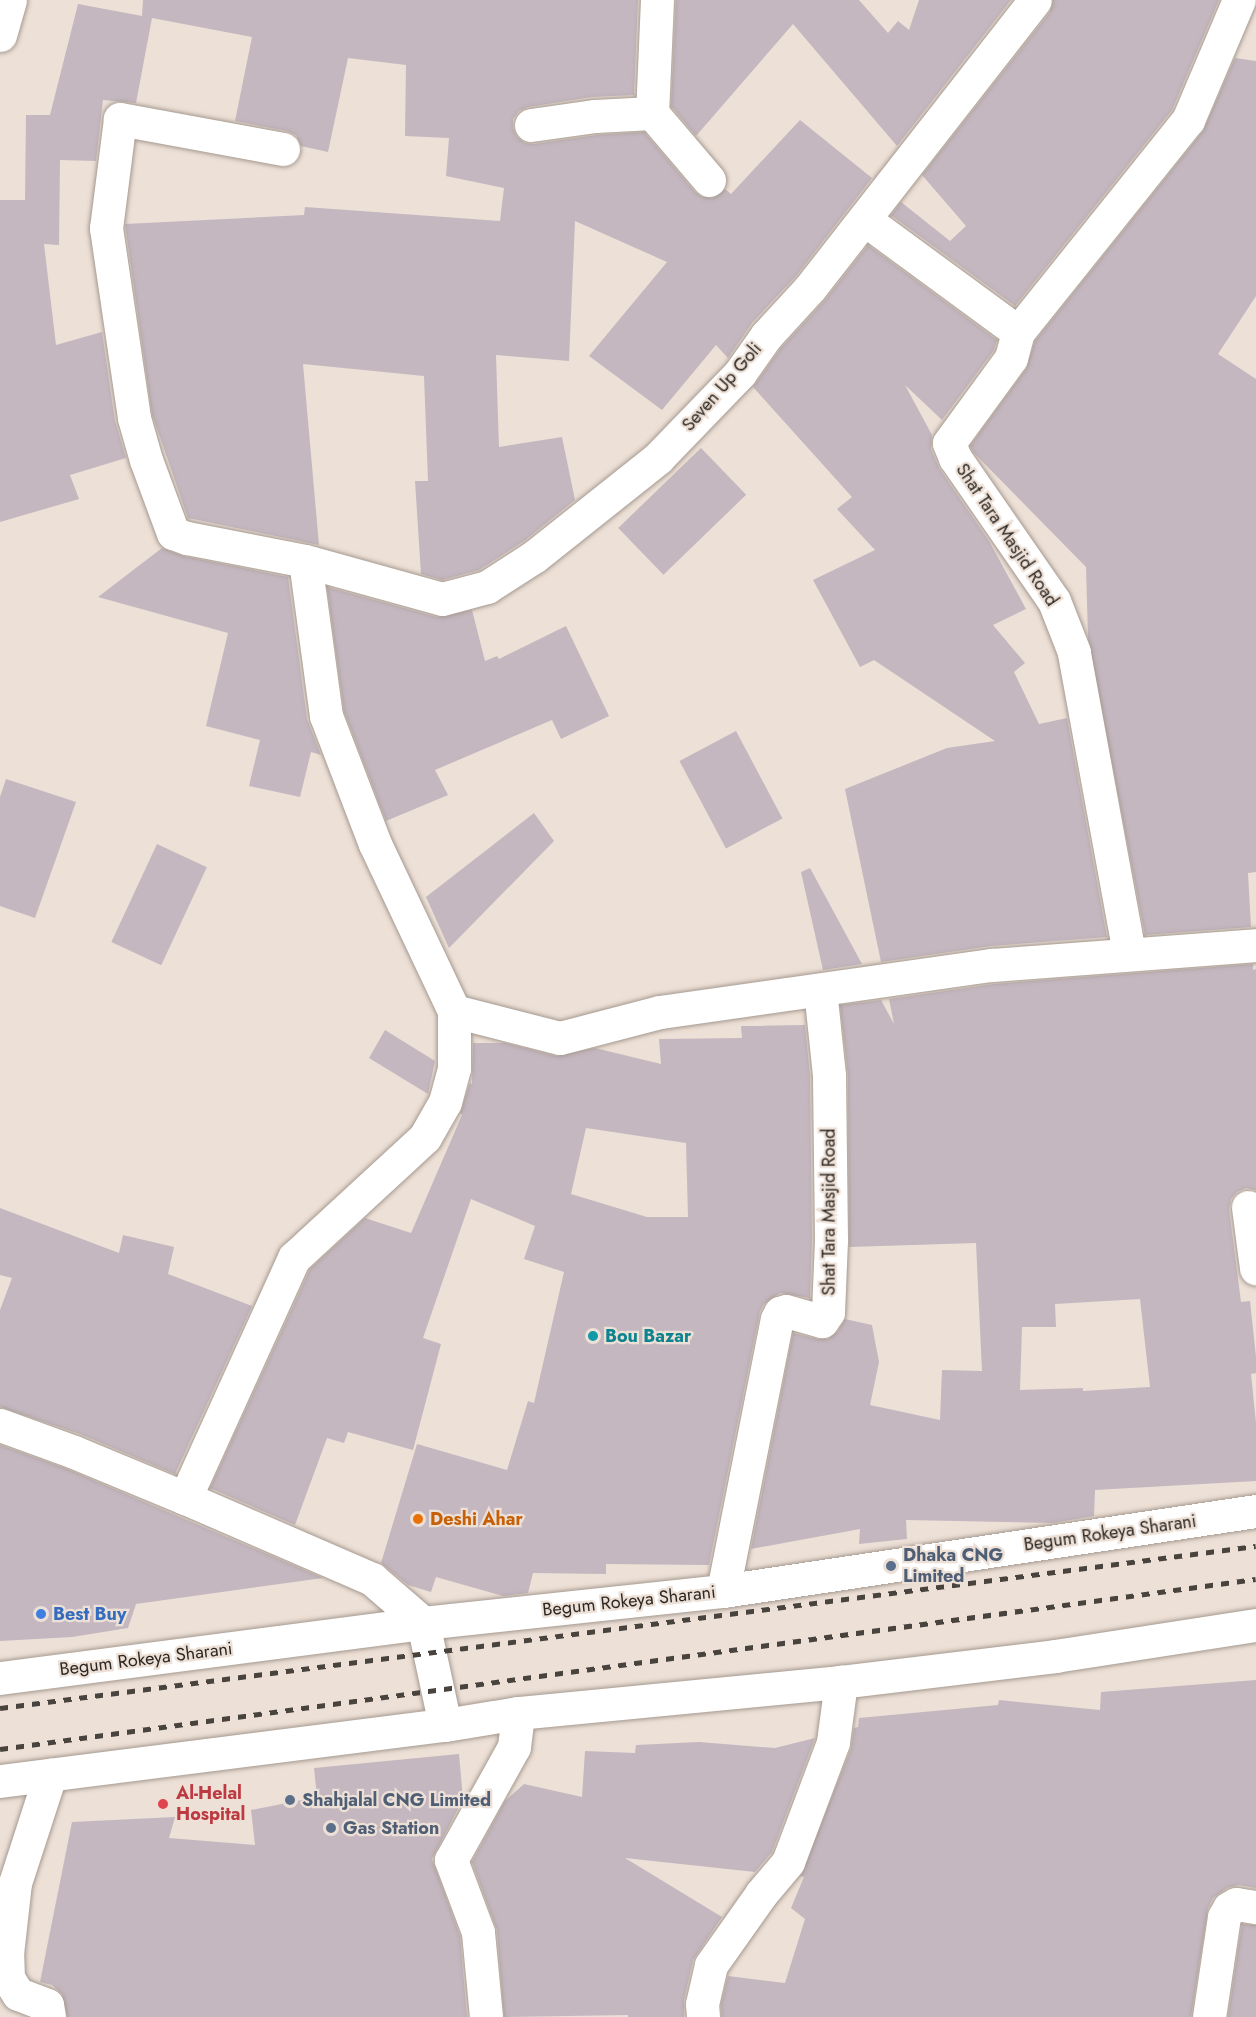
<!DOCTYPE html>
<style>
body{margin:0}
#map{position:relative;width:1256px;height:2017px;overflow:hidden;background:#ede0d6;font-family:Jost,sans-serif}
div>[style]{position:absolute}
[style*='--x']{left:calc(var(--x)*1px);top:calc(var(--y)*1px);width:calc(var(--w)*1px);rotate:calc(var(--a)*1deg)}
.building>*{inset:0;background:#c4b7c0;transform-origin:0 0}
.roads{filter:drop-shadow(0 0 2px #a59990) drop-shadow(0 0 2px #a59990)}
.minor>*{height:33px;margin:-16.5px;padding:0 16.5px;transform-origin:16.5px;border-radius:16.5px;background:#fff}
.major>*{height:33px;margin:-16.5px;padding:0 16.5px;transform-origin:16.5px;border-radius:16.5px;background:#fff}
.rail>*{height:4.5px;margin-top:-2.25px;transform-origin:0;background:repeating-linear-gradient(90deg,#49433e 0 8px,transparent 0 16px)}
.dots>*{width:16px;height:16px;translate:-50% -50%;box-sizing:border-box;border:3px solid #ede0d6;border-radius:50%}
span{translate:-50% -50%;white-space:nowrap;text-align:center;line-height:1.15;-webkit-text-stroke:4.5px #ede0d6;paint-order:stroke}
.street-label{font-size:18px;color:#2c2723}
.culture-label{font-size:18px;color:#0d838f;font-weight:700}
.left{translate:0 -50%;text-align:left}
.food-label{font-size:18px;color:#c56008;font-weight:700}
.service-label{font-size:18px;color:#4e5e75;font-weight:700}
.shop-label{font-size:18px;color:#366cbe;font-weight:700}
.health-label{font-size:18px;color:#be3a42;font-weight:700}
</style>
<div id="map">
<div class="building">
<div style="clip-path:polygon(143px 0,638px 0,634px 95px,592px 97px,528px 107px,519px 111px,513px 119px,513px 128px,517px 137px,525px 143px,534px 144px,597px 135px,644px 132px,695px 192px,702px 197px,712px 198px,725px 189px,731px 194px,800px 120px,872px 178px,796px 276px,752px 323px,728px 358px,716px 345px,662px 410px,589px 356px,667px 262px,575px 221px,569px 361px,496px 355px,499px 447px,562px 437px,575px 500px,524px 541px,479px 570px,442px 580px,421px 574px,415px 481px,428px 481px,424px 376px,303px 364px,319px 545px,188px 518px,152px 414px,125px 224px,304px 215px,305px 207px,500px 221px,504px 188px,446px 176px,449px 138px,405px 136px,406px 65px,348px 58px,328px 152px,301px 146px,296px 135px,287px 131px,235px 121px,252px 37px,152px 18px,136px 103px,103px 100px,96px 161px,60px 160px,59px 245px,44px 244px,56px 345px,102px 332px,115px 421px,126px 458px,70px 475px,79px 499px,0 522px,0 200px,25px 200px,26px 115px,50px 115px,78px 4px,142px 16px)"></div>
<div style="clip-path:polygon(676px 0,859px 0,888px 33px,898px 21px,909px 30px,919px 0,1011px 0,897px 146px,793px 24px,696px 136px,671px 106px)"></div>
<div style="clip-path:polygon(1053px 0,1219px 0,1172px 110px,1015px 306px,891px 215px,901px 202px,950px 241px,966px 226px,922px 175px,1050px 12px)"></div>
<div style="clip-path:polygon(1235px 58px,1256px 61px,1256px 296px,1218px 354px,1256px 379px,1256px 872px,1248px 873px,1251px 927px,1145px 935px,1088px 638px,1086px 567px,974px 453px,970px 446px,1026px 369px,1035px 341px,1203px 131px)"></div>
<div style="clip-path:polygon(868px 245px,997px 340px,994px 350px,942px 420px,905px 385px,932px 435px,931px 449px,939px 468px,989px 541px,1026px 609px,993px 625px,1025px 663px,1014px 672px,1039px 724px,1067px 718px,1107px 937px,991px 946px,881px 962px,845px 789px,947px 748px,995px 741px,874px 660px,860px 667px,813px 580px,875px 550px,837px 509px,852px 497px,753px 387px,781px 348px,825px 300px)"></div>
<div style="left:701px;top:448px;width:65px;height:115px;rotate:46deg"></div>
<div style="clip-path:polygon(162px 548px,183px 556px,288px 577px,307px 719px,321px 755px,311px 752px,300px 797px,249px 786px,260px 740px,206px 726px,228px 633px,98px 597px)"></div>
<div style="clip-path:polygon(327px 587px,437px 617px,472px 610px,485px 661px,497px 656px,499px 659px,566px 626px,609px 716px,561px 739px,552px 720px,435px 770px,448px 795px,386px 821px,344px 711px)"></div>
<div style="left:736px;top:731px;width:99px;height:64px;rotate:62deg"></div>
<div style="clip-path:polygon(6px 779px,76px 802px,35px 918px,0 906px,0 797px)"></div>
<div style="clip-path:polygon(534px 813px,554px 841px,449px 948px,426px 897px)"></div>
<div style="left:157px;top:844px;width:55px;height:108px;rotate:25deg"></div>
<div style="clip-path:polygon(810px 868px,862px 964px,823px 970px,801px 872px)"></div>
<div style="clip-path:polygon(evenodd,1253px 964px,1253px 970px,1256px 969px,1256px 1190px,1246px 1188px,1237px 1192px,1231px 1199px,1229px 1209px,1241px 1302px,1250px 1301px,1256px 1357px,1256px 1373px,1251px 1374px,1256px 1423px,1256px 1481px,1095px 1490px,1094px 1516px,1053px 1523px,906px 1520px,907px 1539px,859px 1544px,860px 1529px,751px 1549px,793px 1333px,817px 1339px,828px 1339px,838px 1331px,845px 1319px,872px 1325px,879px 1362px,870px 1405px,940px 1420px,942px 1370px,982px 1371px,976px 1243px,849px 1247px,848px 1075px,840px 1005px,881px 1000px,894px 1024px,889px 999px,994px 984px,1253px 964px,1140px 1299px,1150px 1387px,1083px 1391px,1083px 1388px,1020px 1390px,1022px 1327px,1056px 1327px,1055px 1304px,1140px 1299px)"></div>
<div style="clip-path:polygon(evenodd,805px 1025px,810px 1076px,812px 1240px,810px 1298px,780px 1293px,764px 1304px,760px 1311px,709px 1565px,606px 1564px,606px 1574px,533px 1573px,528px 1593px,503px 1596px,436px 1577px,431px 1592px,408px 1585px,381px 1563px,417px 1444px,507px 1470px,528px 1401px,534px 1403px,564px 1272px,524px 1259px,535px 1226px,471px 1199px,423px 1338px,441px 1344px,413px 1450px,348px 1432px,344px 1443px,327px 1438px,295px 1525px,210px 1488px,310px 1269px,365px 1218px,411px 1233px,462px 1115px,460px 1113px,470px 1083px,472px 1084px,473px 1043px,505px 1043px,556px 1056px,595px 1048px,661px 1064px,659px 1039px,742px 1038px,741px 1026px,805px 1025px,586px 1128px,686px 1143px,688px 1217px,647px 1217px,571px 1194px,586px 1128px)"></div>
<div style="clip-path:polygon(385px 1030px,435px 1061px,428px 1094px,369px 1058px)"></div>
<div style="clip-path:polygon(0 1208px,119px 1253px,123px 1235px,174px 1247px,168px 1274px,252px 1306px,175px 1474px,80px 1434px,0 1407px,0 1310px,12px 1278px,0 1275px)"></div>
<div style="clip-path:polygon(0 1445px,67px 1469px,323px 1578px,136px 1604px,128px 1628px,72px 1637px,0 1641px)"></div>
<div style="clip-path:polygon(1256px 1680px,1256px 1888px,1239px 1885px,1227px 1888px,1213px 1898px,1208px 1908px,1191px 2017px,722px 2017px,721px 2005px,728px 1976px,785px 1983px,805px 1919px,791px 1908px,804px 1877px,800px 1876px,851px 1749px,854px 1728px,858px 1727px,859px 1718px,998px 1705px,999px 1700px,1100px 1710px,1101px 1692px)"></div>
<div style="clip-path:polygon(815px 1738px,772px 1852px,755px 1872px,625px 1858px,722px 1917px,693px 1960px,684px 2000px,684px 2017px,628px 2017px,628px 2015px,504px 2017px,497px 1930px,472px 1862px,505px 1801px,524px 1784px,582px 1797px,585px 1751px,635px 1753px,636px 1745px,699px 1742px,775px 1748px)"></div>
<div style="clip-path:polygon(459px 1754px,463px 1799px,432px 1859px,460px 1936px,467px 2017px,67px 2017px,62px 1994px,52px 1985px,40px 1982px,72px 1822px,175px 1817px,169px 1838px,255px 1845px,251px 1810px,317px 1797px,314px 1768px)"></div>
<div style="clip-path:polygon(1242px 1924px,1256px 1925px,1256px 2017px,1228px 2017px)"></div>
</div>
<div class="roads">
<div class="minor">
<div style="--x:657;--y:0;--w:113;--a:92.5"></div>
<div style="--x:652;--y:113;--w:88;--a:49.6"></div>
<div style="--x:0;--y:35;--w:36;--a:-74"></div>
<div style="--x:531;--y:125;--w:65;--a:-8"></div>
<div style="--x:595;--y:116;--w:57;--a:-3"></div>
<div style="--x:283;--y:149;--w:166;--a:-169.6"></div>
<div style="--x:120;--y:119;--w:110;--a:97.3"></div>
<div style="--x:106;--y:228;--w:192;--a:81.6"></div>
<div style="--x:134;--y:418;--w:44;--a:74.1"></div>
<div style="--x:146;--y:460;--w:78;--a:69.7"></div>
<div style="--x:173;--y:533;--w:15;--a:20"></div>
<div style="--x:187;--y:538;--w:120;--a:11"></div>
<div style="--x:305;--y:561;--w:142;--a:15.5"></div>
<div style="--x:442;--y:599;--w:47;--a:-14.9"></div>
<div style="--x:487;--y:587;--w:57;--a:-32.9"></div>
<div style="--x:535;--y:556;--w:157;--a:-38.5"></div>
<div style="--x:658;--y:458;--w:118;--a:-46"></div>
<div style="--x:740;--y:373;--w:45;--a:-54.9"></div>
<div style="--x:766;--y:336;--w:65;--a:-47.5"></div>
<div style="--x:810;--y:288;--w:365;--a:-52"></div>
<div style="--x:864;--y:219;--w:191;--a:36.3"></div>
<div style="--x:1129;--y:953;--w:306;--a:-100.4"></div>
<div style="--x:1074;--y:652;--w:55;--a:-111.4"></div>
<div style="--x:1054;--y:601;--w:174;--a:-124.7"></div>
<div style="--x:955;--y:458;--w:16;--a:-112"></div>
<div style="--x:949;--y:443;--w:105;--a:-53.9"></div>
<div style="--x:1011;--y:358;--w:27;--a:-75"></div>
<div style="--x:1018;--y:332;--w:272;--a:-51.3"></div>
<div style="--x:1188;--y:120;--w:130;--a:-67"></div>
<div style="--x:454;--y:1011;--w:109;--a:14.3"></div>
<div style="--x:560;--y:1038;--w:103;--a:-14.6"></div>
<div style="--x:660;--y:1012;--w:335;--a:-8.1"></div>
<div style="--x:992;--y:965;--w:265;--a:-4.3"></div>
<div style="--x:1248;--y:1207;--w:62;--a:82.5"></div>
<div style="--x:0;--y:1425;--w:79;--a:20"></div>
<div style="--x:74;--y:1452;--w:120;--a:22.5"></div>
<div style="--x:185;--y:1498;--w:204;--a:23.4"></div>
<div style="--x:372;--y:1579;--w:67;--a:40.8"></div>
<div style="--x:423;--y:1623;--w:104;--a:77.8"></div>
<div style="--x:185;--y:1498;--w:264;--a:-65.6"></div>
<div style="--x:294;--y:1258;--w:178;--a:-42.7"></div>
<div style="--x:425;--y:1137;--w:40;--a:-60.3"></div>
<div style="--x:445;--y:1102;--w:35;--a:-75"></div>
<div style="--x:454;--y:1068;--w:57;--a:-90"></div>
<div style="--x:454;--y:1011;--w:185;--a:-115.3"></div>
<div style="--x:375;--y:844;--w:137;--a:-110.9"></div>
<div style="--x:326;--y:716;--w:156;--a:-97.7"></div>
<div style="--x:723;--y:1591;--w:277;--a:-78.8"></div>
<div style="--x:777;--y:1319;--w:7;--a:-63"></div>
<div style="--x:780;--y:1313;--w:6;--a:-18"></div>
<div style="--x:786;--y:1311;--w:37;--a:16"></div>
<div style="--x:822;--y:1321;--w:11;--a:-56"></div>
<div style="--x:828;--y:1312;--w:72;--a:-87.6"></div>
<div style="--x:831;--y:1240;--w:165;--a:-90.7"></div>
<div style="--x:829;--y:1075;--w:85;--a:-96"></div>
<div style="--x:49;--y:2017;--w:12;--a:-99"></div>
<div style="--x:47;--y:2005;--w:31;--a:-159"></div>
<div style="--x:18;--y:1994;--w:19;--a:-122"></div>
<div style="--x:8;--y:1978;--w:24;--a:-92"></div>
<div style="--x:7;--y:1954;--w:71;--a:-83.6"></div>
<div style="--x:15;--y:1883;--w:114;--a:-72"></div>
<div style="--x:486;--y:2017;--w:85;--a:-95.4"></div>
<div style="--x:478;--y:1932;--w:77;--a:-110.6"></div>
<div style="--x:451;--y:1860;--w:129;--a:-60.9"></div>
<div style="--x:514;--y:1747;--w:34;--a:-83"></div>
<div style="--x:703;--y:2017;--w:13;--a:-94"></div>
<div style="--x:702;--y:2004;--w:40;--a:-77"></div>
<div style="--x:711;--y:1965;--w:87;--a:-54.8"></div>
<div style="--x:761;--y:1894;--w:42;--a:-49.8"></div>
<div style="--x:788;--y:1862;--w:128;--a:-69.4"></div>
<div style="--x:833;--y:1742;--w:61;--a:-82.4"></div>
<div style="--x:1209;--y:2017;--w:101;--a:-81.5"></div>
<div style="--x:1224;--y:1917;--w:10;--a:-61"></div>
<div style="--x:1229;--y:1908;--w:8;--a:-30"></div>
<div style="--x:1236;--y:1904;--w:20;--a:9"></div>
</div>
<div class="major">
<div style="--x:0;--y:1678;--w:427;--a:-7.4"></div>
<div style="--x:423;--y:1623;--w:302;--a:-6.1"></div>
<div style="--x:723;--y:1591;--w:539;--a:-8.54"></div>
<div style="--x:0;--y:1781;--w:449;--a:-7.2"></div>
<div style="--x:445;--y:1725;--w:74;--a:-9.3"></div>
<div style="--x:518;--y:1713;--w:324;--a:-5.5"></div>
<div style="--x:841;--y:1682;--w:216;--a:-6.9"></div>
<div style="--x:1055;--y:1656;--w:203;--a:-8.8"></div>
</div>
</div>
<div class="rail">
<div style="--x:0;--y:1708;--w:1266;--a:-7.35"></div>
<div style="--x:0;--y:1749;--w:1267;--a:-7.71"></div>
</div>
<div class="dots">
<div style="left:593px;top:1336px;background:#0f9aa8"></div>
<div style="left:418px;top:1519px;background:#e8710a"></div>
<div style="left:891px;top:1566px;background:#5c6f8a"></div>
<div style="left:41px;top:1614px;background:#3f7fe0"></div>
<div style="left:290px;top:1800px;background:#5c6f8a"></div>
<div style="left:163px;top:1804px;background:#e0444e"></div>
<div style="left:331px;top:1828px;background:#5c6f8a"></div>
</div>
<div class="street-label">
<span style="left:722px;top:387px;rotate:-49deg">Seven Up Goli</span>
<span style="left:1007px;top:535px;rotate:56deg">Shat Tara Masjid Road</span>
<span style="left:829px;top:1212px;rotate:-90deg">Shat Tara Masjid Road</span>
<span style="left:1110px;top:1533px;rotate:-8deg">Begum Rokeya Sharani</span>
<span style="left:629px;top:1601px;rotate:-6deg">Begum Rokeya Sharani</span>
<span style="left:146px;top:1659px;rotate:-7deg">Begum Rokeya Sharani</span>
</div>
<div class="culture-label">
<span class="left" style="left:605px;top:1336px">Bou Bazar</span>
</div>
<div class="food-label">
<span class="left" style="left:430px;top:1519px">Deshi Ahar</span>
</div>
<div class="service-label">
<span class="left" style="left:903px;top:1566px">Dhaka CNG<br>Limited</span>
<span class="left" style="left:302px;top:1800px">Shahjalal CNG Limited</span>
<span class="left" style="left:343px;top:1828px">Gas Station</span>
</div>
<div class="shop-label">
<span class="left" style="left:53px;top:1614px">Best Buy</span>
</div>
<div class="health-label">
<span class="left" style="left:176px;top:1804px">Al-Helal<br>Hospital</span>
</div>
</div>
